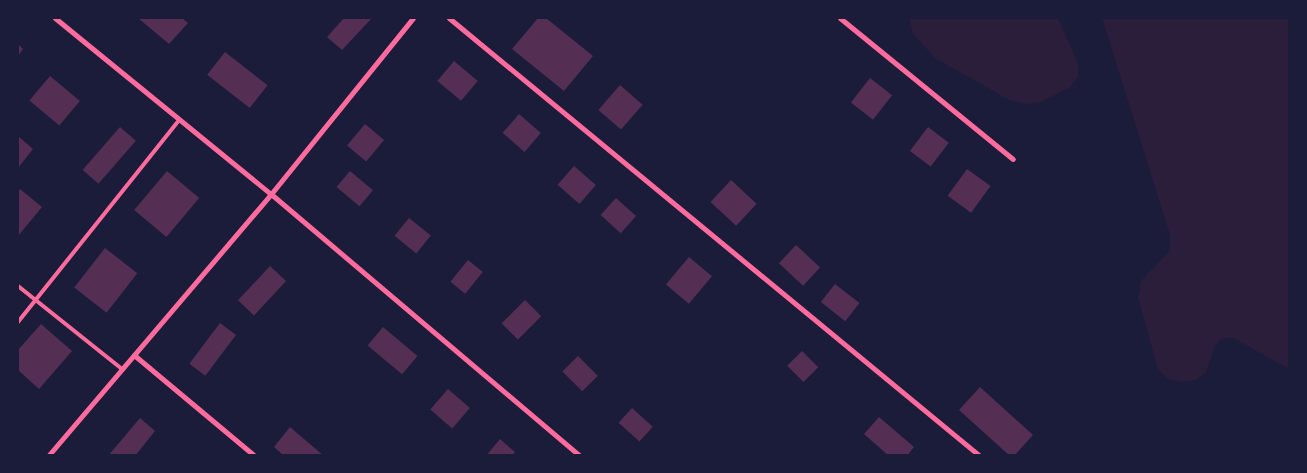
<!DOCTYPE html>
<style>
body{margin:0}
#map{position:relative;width:1307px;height:473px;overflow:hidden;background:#1b1b3a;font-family:Mulish,sans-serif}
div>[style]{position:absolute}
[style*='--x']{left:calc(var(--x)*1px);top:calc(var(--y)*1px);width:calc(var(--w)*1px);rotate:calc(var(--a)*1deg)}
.green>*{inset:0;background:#2a1e3b}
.building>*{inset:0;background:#542f53;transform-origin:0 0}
.service>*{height:4px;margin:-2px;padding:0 2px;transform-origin:2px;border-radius:2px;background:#ff6b9d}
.minor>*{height:5px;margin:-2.5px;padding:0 2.5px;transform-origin:2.5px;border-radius:2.5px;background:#ff6b9d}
span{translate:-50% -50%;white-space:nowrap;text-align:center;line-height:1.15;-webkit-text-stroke:5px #1b1b3a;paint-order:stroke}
.frame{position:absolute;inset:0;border:19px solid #1b1b3a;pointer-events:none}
</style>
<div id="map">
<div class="green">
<div style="clip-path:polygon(909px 18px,1058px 18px,1078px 63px,1078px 77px,1070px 87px,1041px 102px,1027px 104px,1011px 101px,935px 58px,913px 34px)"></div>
<div style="clip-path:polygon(1102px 18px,1289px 18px,1289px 369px,1233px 338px,1221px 339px,1215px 346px,1206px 372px,1196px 380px,1181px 382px,1168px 379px,1158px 369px,1138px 298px,1141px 281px,1170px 250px,1170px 235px)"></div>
</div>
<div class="building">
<div style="clip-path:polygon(138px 18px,182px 18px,188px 23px,169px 44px)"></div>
<div style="clip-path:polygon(344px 18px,372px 18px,342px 50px,327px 37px)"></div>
<div style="clip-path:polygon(538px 18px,546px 18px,593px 56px,564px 91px,512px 49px)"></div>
<div style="clip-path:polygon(18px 44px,23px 49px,18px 56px)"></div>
<div style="left:225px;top:52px;width:54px;height:29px;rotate:38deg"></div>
<div style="left:454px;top:61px;width:31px;height:26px;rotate:40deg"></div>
<div style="left:50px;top:76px;width:39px;height:32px;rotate:40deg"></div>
<div style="left:870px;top:78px;width:28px;height:31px;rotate:38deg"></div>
<div style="left:620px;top:85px;width:30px;height:33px;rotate:41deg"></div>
<div style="left:519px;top:114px;width:29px;height:25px;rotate:41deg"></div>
<div style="left:365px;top:124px;width:25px;height:28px;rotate:40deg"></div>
<div style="left:120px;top:127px;width:21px;height:57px;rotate:41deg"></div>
<div style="left:928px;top:127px;width:26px;height:30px;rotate:37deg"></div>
<div style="clip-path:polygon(18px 136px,33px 149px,18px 168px)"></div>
<div style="left:574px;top:166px;width:29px;height:25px;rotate:41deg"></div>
<div style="left:967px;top:169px;width:29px;height:33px;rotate:36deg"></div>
<div style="left:167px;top:171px;width:42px;height:51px;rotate:40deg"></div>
<div style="left:350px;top:171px;width:30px;height:21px;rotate:40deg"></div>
<div style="left:731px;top:180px;width:35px;height:30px;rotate:43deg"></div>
<div style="clip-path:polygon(20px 189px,42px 207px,18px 236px,18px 193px)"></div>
<div style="left:616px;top:198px;width:27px;height:23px;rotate:42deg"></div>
<div style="left:409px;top:218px;width:28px;height:23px;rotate:39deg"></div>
<div style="left:796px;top:245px;width:33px;height:25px;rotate:43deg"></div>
<div style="left:105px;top:248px;width:41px;height:50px;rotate:38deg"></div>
<div style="left:689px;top:257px;width:30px;height:36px;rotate:40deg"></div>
<div style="left:468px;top:260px;width:19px;height:28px;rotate:39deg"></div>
<div style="left:270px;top:266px;width:22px;height:47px;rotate:43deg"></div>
<div style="left:835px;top:284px;width:31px;height:23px;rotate:38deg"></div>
<div style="left:525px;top:300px;width:23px;height:33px;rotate:45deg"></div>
<div style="left:220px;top:323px;width:20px;height:51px;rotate:37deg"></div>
<div style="clip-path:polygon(41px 324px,72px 351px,39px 389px,18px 370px,18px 350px)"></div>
<div style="left:383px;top:327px;width:45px;height:24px;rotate:40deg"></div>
<div style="left:802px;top:351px;width:23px;height:21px;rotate:45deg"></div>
<div style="left:578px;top:356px;width:28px;height:22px;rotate:45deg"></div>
<div style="clip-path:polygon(980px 387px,1033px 435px,1014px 456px,1010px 456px,959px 410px)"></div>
<div style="left:448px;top:389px;width:29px;height:27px;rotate:41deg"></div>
<div style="left:632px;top:408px;width:28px;height:20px;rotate:42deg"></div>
<div style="clip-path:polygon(879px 417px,914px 447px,907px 456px,889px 456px,864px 434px)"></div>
<div style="clip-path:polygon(140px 418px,155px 431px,135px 456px,108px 456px)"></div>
<div style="clip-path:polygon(290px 427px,324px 456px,284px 456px,274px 447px)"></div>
<div style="clip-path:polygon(500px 439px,515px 452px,512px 456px,486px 456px)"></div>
</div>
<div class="service">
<div style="--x:18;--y:286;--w:133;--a:38.6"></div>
<div style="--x:18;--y:322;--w:258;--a:-51.4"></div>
</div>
<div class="minor">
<div style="--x:55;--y:18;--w:279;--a:39.2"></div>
<div style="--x:271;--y:194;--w:405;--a:40.3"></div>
<div style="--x:449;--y:18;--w:688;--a:39.52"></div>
<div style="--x:840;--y:18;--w:223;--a:39.2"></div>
<div style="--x:134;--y:355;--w:158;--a:39.9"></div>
<div style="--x:48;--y:456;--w:344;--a:-49.6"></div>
<div style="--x:271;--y:194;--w:226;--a:-51.1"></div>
</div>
<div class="frame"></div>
</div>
